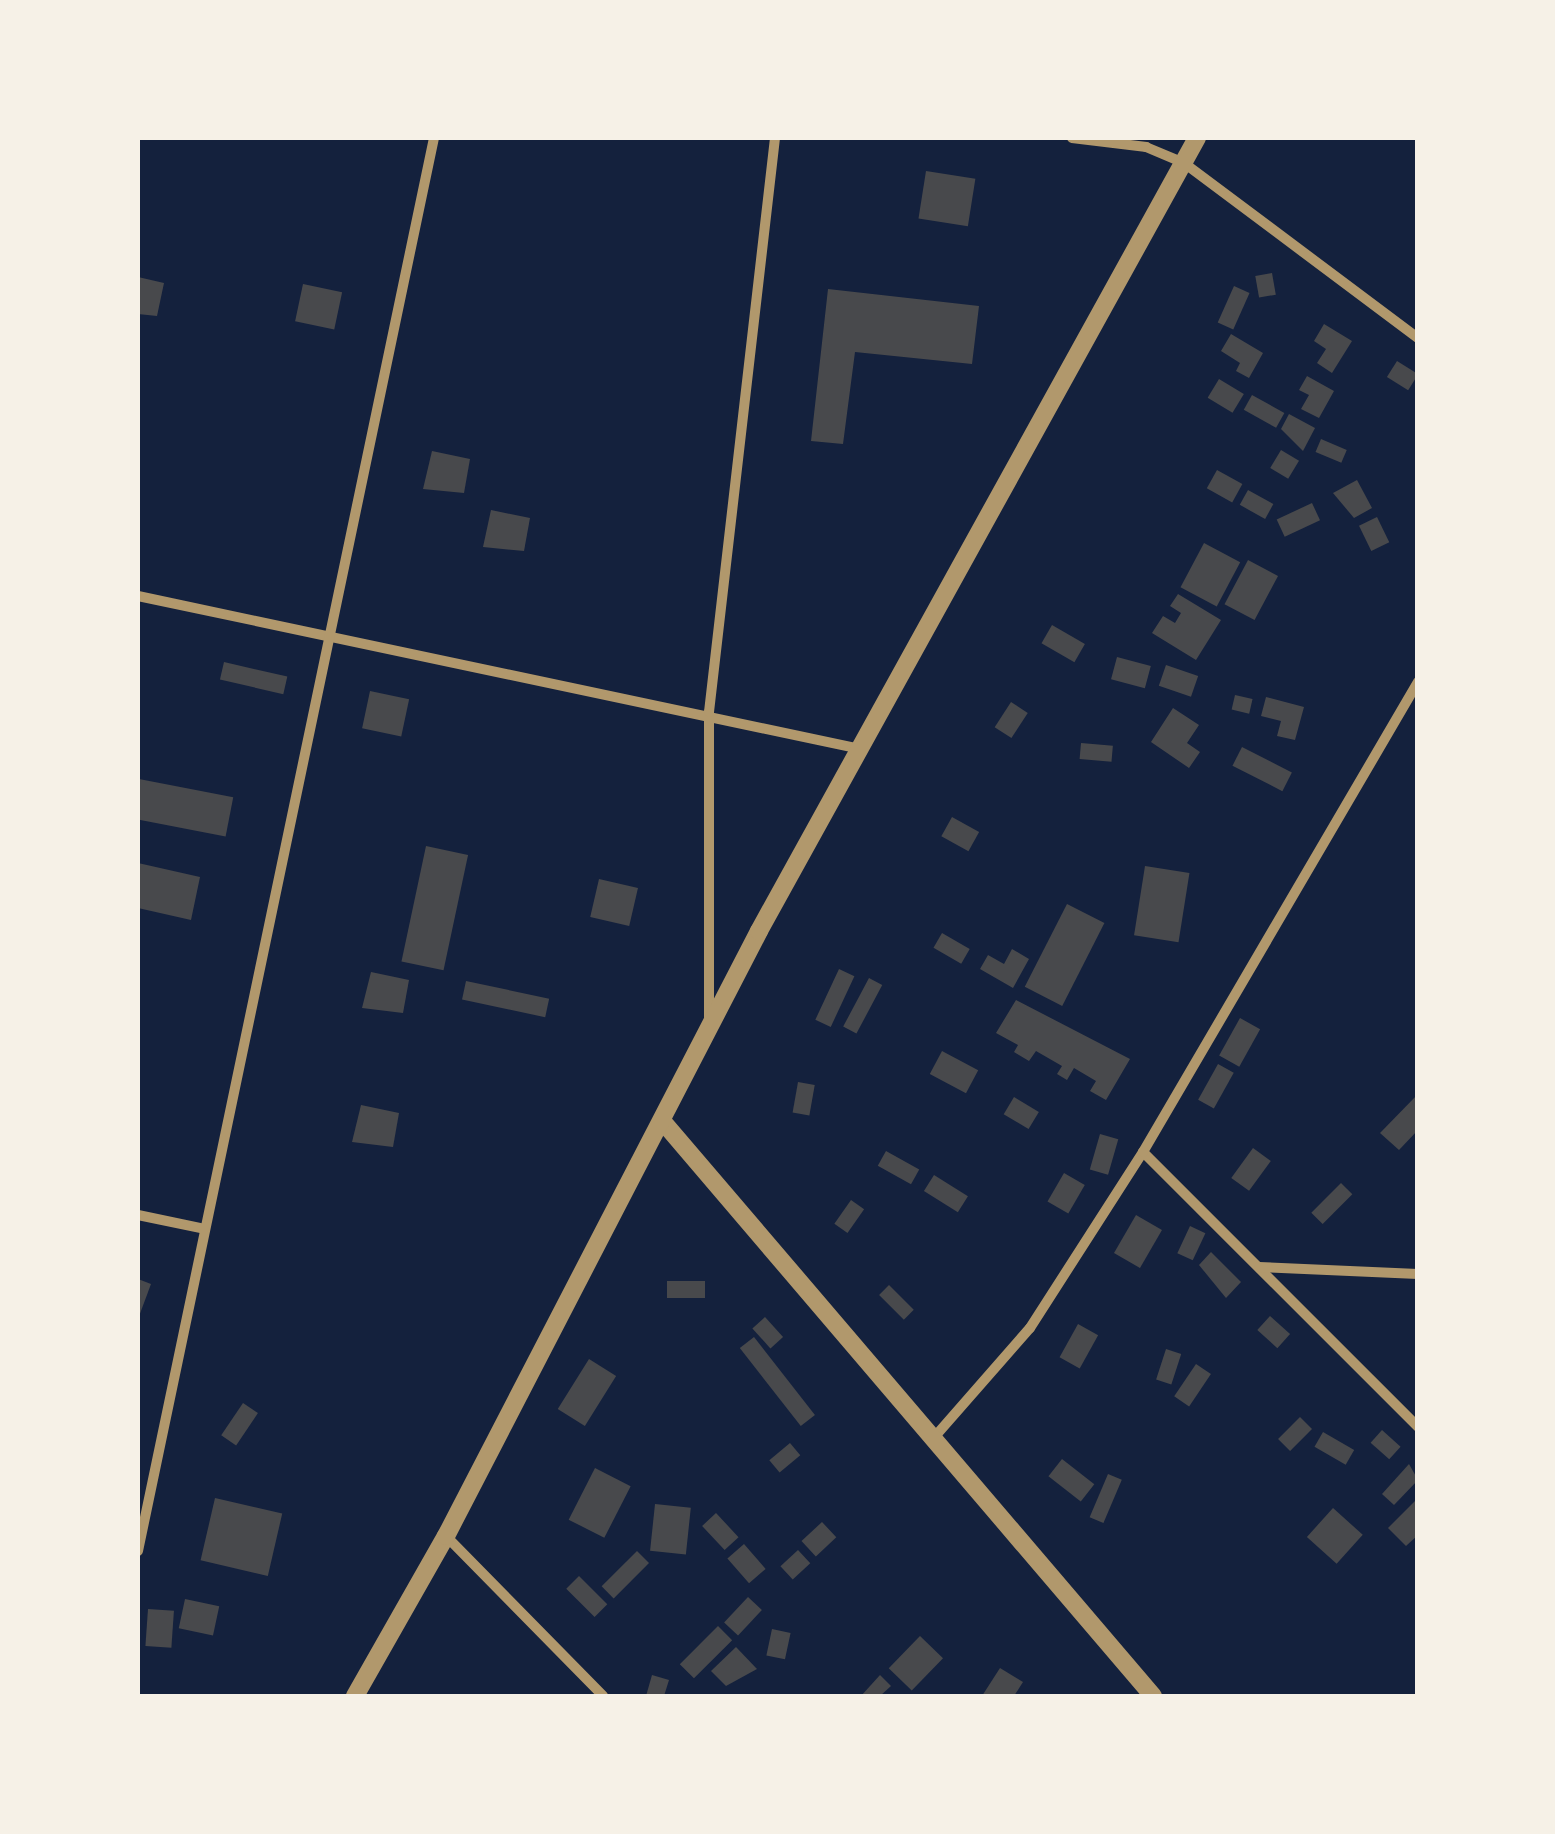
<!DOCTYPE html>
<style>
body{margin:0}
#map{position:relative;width:1555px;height:1834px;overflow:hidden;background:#14213d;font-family:"Sofia Sans Condensed",sans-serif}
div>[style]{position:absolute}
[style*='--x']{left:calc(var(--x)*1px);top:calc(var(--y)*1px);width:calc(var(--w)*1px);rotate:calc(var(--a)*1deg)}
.building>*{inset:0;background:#48494c;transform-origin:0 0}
.minor>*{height:10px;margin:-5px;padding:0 5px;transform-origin:5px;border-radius:5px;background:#b1986c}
.tertiary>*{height:18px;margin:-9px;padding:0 9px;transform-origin:9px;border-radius:9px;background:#b1986c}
span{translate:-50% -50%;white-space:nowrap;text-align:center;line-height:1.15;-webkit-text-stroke:10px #f6f1e7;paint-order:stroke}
.frame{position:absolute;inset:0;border:140px solid #f6f1e7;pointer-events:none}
</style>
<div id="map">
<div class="building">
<div style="left:926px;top:171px;width:50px;height:48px;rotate:9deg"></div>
<div style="left:1272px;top:273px;width:22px;height:17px;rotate:80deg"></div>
<div style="clip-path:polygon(138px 277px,164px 283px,157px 316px,138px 314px)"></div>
<div style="left:303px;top:284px;width:40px;height:38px;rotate:12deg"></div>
<div style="left:1234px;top:286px;width:17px;height:40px;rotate:24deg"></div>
<div style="clip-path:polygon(828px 289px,979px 306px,972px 364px,855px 352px,843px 444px,811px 441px)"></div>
<div style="clip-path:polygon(1324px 324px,1352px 341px,1332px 373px,1317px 363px,1326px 349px,1314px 341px)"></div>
<div style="clip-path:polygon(1231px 334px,1263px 353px,1249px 378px,1236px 371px,1240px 363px,1221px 351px)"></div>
<div style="left:1397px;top:361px;width:25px;height:19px;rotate:32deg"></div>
<div style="clip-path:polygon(1307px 376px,1334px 391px,1319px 418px,1301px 409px,1309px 395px,1299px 390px)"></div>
<div style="left:1219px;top:379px;width:29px;height:22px;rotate:31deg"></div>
<div style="left:1252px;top:395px;width:37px;height:17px;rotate:29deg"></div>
<div style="clip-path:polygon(1289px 414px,1315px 428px,1303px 451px,1281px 429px)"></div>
<div style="left:1321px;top:439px;width:28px;height:14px;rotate:23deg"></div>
<div style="left:1281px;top:450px;width:21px;height:21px;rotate:31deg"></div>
<div style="clip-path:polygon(432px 451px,470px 459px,464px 493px,423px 489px)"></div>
<div style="left:1217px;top:470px;width:29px;height:21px;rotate:29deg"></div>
<div style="clip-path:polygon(1357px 480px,1372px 508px,1354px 518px,1333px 493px)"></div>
<div style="left:1248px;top:490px;width:29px;height:17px;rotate:29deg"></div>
<div style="left:1312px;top:503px;width:19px;height:39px;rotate:65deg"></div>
<div style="clip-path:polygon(491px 510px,530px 518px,524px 551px,483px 547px)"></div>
<div style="left:1377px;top:517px;width:28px;height:20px;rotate:64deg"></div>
<div style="left:1204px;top:543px;width:41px;height:50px;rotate:28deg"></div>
<div style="left:1248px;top:560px;width:34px;height:50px;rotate:28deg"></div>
<div style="clip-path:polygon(1178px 594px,1221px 620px,1196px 660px,1152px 633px,1163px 616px,1175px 623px,1181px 613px,1170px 606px)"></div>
<div style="left:1052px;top:625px;width:38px;height:21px;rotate:30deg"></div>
<div style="left:1117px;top:657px;width:35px;height:23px;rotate:15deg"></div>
<div style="left:224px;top:662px;width:65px;height:18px;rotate:13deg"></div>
<div style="left:1166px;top:665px;width:34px;height:22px;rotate:19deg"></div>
<div style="left:370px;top:691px;width:40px;height:38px;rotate:12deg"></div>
<div style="left:1235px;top:695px;width:18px;height:15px;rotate:13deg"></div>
<div style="clip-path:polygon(1266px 697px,1304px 707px,1295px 740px,1277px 736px,1281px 721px,1261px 716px)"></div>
<div style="left:1011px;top:702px;width:20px;height:30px;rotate:33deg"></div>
<div style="clip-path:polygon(1173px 708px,1199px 725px,1187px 743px,1200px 752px,1189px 768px,1151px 742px)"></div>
<div style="left:1081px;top:743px;width:32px;height:16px;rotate:5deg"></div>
<div style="left:1242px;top:747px;width:56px;height:21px;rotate:27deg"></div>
<div style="left:139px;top:779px;width:96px;height:40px;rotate:11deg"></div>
<div style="left:952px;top:817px;width:31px;height:22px;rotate:29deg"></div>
<div style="left:426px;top:846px;width:43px;height:118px;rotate:12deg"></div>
<div style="clip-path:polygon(138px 863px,200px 877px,191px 920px,138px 908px)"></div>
<div style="left:1145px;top:866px;width:45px;height:70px;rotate:9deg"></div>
<div style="left:599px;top:879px;width:40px;height:39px;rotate:13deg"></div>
<div style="left:1067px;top:904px;width:42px;height:93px;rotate:27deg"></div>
<div style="left:942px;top:933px;width:32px;height:17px;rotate:30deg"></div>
<div style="clip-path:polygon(1012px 949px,1029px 959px,1013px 988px,980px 969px,988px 955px,1004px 964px)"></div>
<div style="left:839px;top:969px;width:17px;height:56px;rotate:25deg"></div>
<div style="clip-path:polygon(371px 972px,409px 980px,403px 1013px,362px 1008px)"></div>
<div style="left:869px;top:978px;width:15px;height:55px;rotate:28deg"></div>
<div style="left:466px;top:981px;width:85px;height:19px;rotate:12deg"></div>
<div style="clip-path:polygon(1016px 1000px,1130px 1059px,1106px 1100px,1090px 1091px,1096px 1081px,1074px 1068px,1067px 1080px,1057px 1074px,1062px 1066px,1036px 1051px,1029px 1061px,1014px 1052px,1018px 1045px,996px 1033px)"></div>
<div style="left:1240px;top:1018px;width:23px;height:43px;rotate:29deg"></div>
<div style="left:942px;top:1051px;width:41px;height:26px;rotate:28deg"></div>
<div style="left:1218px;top:1064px;width:18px;height:41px;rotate:29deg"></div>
<div style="left:798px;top:1082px;width:17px;height:31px;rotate:10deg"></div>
<div style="clip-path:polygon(1418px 1094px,1418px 1130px,1399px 1150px,1380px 1133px)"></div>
<div style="left:1014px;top:1097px;width:29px;height:20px;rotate:31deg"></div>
<div style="clip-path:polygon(361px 1105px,399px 1113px,393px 1147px,352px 1142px)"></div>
<div style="left:1100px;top:1134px;width:19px;height:37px;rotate:16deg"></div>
<div style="left:1253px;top:1148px;width:22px;height:37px;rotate:36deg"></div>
<div style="left:886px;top:1151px;width:38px;height:17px;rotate:29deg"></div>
<div style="left:1064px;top:1173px;width:24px;height:33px;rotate:30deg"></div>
<div style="left:934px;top:1175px;width:40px;height:19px;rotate:32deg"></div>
<div style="left:1341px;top:1183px;width:16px;height:42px;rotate:45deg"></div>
<div style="left:851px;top:1200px;width:16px;height:29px;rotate:35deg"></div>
<div style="left:1136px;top:1215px;width:30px;height:44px;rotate:30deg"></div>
<div style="left:1190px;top:1226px;width:17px;height:30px;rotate:25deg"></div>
<div style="clip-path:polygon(1211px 1252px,1241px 1282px,1226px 1298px,1199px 1265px)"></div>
<div style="clip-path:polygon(138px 1279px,151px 1284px,138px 1319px)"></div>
<div style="left:705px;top:1281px;width:17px;height:38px;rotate:90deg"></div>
<div style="left:889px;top:1285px;width:35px;height:14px;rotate:45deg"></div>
<div style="left:1270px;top:1316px;width:27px;height:19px;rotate:42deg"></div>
<div style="left:765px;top:1317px;width:27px;height:17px;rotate:48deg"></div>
<div style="left:1078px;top:1324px;width:23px;height:38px;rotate:29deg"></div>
<div style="left:754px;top:1337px;width:99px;height:18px;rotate:52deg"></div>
<div style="left:1166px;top:1349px;width:16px;height:32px;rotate:18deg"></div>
<div style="left:589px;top:1359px;width:32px;height:59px;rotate:32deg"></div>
<div style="left:1196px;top:1364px;width:18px;height:39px;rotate:34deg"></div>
<div style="left:243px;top:1403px;width:18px;height:39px;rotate:34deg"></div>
<div style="left:1300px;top:1417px;width:17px;height:31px;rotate:45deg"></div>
<div style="left:1382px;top:1430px;width:25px;height:17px;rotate:42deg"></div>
<div style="left:1323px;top:1432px;width:36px;height:17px;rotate:30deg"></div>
<div style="left:790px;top:1443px;width:16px;height:27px;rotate:50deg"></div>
<div style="left:1062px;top:1459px;width:41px;height:22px;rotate:38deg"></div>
<div style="clip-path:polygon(1409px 1464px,1418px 1480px,1394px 1505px,1382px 1494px)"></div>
<div style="left:595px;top:1468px;width:40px;height:58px;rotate:27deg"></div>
<div style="left:1108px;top:1474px;width:15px;height:47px;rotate:23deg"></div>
<div style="left:215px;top:1498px;width:69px;height:64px;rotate:13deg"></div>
<div style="clip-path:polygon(1418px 1498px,1418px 1535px,1406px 1546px,1388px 1528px)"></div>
<div style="left:655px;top:1504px;width:36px;height:47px;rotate:6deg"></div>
<div style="left:1333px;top:1508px;width:40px;height:39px;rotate:42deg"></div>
<div style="left:716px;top:1513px;width:33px;height:19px;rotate:47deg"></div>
<div style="left:822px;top:1522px;width:21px;height:28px;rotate:47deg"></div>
<div style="left:744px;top:1544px;width:33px;height:22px;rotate:49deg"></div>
<div style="left:798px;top:1550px;width:18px;height:24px;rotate:47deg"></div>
<div style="left:637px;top:1551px;width:17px;height:50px;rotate:45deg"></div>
<div style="left:579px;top:1576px;width:40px;height:18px;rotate:45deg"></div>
<div style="left:748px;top:1597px;width:19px;height:35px;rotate:43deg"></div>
<div style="left:185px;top:1599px;width:35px;height:30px;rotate:12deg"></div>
<div style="left:148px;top:1609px;width:26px;height:37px;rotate:4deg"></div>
<div style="left:718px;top:1626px;width:20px;height:54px;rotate:45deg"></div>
<div style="left:772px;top:1629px;width:19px;height:27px;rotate:12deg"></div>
<div style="left:920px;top:1636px;width:32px;height:45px;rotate:44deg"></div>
<div style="clip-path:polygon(736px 1647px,757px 1669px,726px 1686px,711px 1671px)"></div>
<div style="clip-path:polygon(1000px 1668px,1023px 1682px,1014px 1696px,982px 1696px)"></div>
<div style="clip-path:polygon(652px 1675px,669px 1680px,664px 1696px,646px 1696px)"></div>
<div style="clip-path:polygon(880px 1675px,891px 1686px,880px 1696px,861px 1696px)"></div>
</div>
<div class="minor">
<div style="--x:1072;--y:138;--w:75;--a:6.9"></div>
<div style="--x:1146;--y:147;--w:41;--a:22.8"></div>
<div style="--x:1184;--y:163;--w:292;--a:36.8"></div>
<div style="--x:138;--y:596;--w:738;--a:11.96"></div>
<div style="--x:709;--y:1018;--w:306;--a:-90"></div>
<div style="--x:709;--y:712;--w:578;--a:-83.44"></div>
<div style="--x:1143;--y:1152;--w:389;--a:45"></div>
<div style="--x:138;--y:1215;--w:68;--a:11.8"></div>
<div style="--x:1259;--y:1267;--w:159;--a:2.5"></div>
<div style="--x:931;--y:1441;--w:150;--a:-48.8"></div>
<div style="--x:1030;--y:1328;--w:209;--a:-57.3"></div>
<div style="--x:1143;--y:1152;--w:545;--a:-59.67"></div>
<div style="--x:446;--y:1536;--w:224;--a:45.5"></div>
<div style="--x:138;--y:1551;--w:1444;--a:-78.17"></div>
</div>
<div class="tertiary">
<div style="--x:664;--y:1123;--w:753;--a:49.52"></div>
<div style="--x:355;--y:1696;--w:184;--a:-60.4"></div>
<div style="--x:446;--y:1536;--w:681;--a:-62.64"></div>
<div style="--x:759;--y:931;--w:906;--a:-61.09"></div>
</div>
<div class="frame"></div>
</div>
